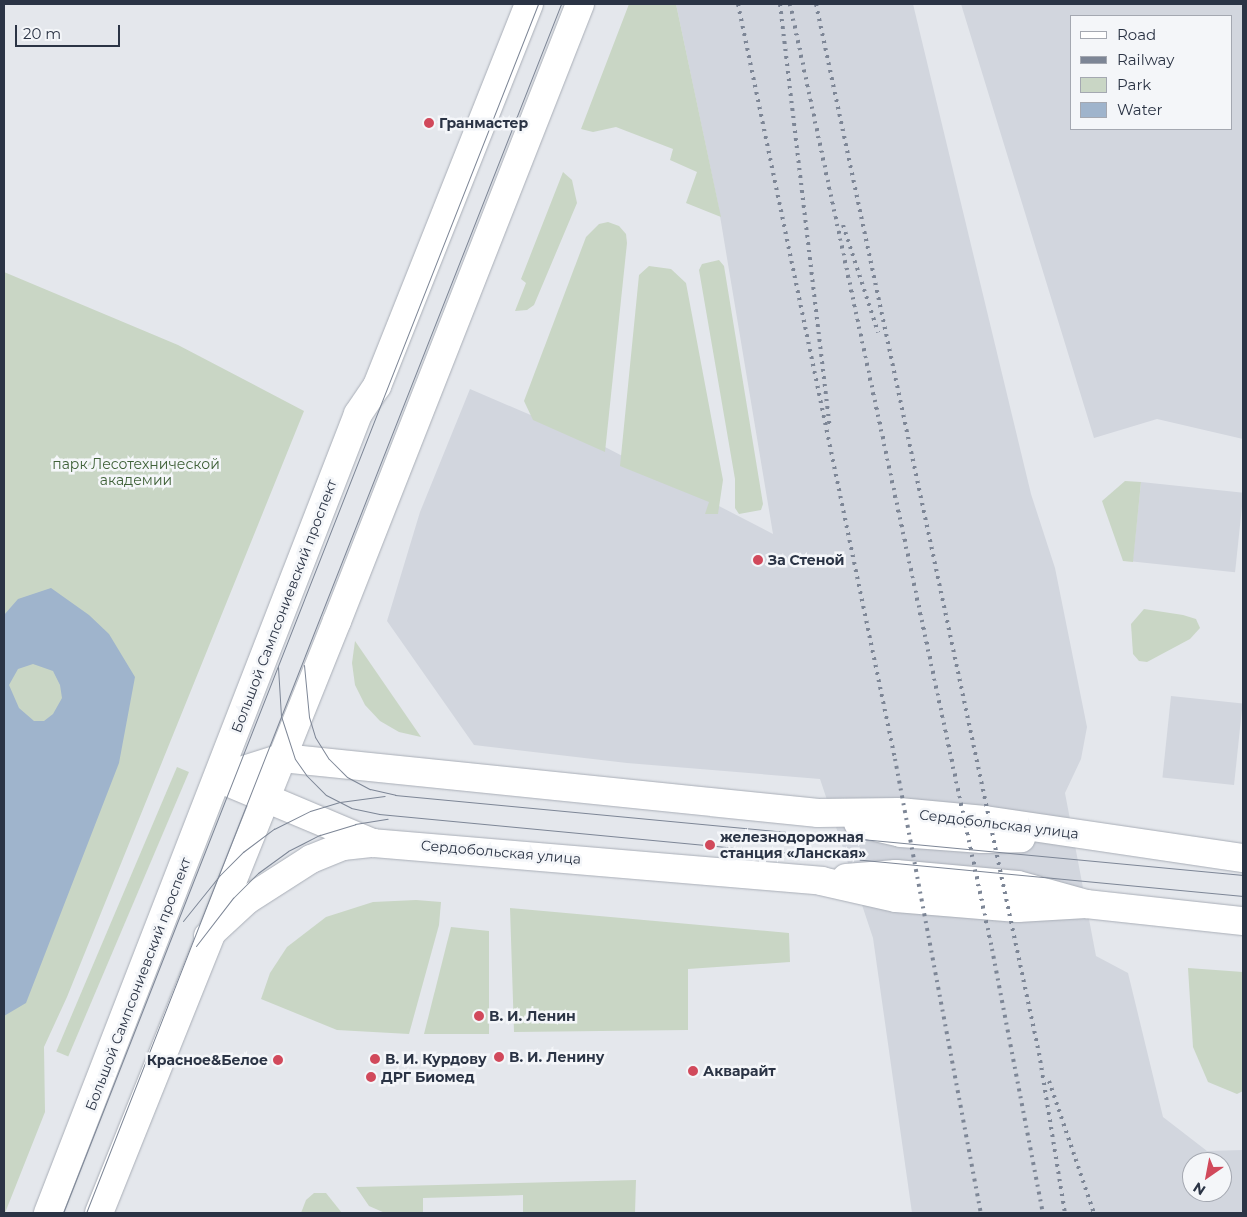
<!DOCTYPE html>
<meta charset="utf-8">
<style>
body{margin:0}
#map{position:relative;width:1247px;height:1217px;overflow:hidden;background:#e4e7ec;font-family:Montserrat,sans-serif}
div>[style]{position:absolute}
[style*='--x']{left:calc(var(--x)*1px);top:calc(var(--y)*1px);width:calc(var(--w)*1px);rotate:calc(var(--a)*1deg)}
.built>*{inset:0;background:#d2d6de;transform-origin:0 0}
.green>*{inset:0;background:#c9d6c5;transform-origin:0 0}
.water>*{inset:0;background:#9fb4cc}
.roads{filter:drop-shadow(0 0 1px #a9aeb7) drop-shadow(0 0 1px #a9aeb7)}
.secondary>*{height:28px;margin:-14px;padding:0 14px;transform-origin:14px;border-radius:14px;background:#fff}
.primary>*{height:28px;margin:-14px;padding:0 14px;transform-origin:14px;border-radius:14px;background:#fff}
.tram>*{height:1px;margin:-0.5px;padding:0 0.5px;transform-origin:0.5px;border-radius:0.5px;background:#7d8696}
.rail>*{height:4px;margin-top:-2px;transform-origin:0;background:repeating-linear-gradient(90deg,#7d8696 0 2.5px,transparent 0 7.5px)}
.dots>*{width:14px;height:14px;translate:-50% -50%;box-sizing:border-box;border:2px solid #f4f6f9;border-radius:50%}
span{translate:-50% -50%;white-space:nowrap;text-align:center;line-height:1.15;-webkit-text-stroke:5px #f4f6f9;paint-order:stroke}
.poi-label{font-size:14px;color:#2b3445;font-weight:700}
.left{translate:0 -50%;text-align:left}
.right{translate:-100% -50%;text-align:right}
.park-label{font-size:14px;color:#3f6138}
.street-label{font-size:14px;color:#2b3445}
.frame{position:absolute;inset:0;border:5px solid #2b3445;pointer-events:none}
.legend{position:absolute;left:1070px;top:15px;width:162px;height:115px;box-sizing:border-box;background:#f4f6f9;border:1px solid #a4a8b1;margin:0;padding:6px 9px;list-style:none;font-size:15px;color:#2b3445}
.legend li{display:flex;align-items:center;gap:10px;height:25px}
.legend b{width:25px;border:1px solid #a4a8b1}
.north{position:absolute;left:1182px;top:1152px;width:50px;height:50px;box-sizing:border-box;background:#f4f6f9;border:1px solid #a4a8b1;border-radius:50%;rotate:213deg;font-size:14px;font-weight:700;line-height:20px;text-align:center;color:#2b3445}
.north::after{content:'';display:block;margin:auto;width:18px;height:22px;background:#d1495b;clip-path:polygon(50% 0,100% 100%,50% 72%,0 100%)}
.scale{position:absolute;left:15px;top:25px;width:105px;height:22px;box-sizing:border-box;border:2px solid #2b3445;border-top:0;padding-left:6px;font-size:15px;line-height:18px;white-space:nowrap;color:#2b3445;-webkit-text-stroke:4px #f4f6f9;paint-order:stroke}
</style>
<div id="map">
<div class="built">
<div style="clip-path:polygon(evenodd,676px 4px,913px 4px,1031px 494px,1055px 568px,1087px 727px,1081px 759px,1065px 793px,1096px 956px,1128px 973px,1163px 1117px,1207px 1151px,1243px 1150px,1243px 1213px,912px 1213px,873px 938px,820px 779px,627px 763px,474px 745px,387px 621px,420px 512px,470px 389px,605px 447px,773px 534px,718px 204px,676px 4px,1192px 1162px,1222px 1162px,1222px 1192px,1192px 1192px,1192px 1162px)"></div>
<div style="clip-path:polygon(evenodd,961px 4px,1243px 4px,1243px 439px,1157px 419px,1094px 438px,961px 4px,1071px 16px,1231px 16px,1231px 129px,1071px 129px,1071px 16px)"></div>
<div style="left:1141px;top:482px;width:103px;height:80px;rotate:6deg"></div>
<div style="left:1171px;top:696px;width:72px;height:82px;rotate:6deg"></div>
</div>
<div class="green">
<div style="clip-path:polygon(629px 4px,676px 4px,721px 217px,686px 203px,697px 172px,670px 160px,673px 149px,616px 127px,593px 132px,581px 129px)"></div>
<div style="clip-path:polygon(563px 172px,572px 180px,577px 203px,534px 305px,527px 310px,515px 311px,526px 283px,521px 279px)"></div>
<div style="clip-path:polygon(608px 222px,619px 226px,626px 234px,627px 243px,605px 452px,533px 420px,524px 401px,586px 237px,599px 224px)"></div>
<div style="clip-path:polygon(719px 260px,724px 266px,763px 504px,761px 510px,739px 514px,735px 508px,735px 479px,699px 270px,702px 264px)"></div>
<div style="clip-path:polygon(649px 266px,671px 269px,686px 283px,723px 480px,718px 514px,705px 514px,709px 502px,620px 466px,639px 275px)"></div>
<div style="clip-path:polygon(4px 272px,178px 345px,304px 411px,67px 997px,44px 1047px,45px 1112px,5px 1213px)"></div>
<div style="clip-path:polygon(1125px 481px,1141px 482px,1133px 562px,1123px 561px,1102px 501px)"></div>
<div style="clip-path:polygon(1144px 609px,1183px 615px,1196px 619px,1200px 628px,1190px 639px,1147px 662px,1139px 661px,1133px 654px,1131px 624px)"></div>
<div style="clip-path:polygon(355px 641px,421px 737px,399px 732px,380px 721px,365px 705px,355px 685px,352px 663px)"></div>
<div style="left:177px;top:767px;width:13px;height:309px;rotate:23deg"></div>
<div style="clip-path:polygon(416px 900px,441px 902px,439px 925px,409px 1034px,337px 1030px,261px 999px,270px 973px,287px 947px,326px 917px,373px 902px)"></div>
<div style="clip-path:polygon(510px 908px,789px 933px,790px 962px,688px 969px,688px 1030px,514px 1032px)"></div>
<div style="clip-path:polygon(451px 927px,489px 931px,489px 1034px,424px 1034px)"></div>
<div style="clip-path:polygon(1188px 968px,1243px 972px,1243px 1091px,1237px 1094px,1208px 1082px,1193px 1047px)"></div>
<div style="clip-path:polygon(636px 1180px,635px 1213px,523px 1213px,523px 1195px,423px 1198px,423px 1213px,385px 1213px,369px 1206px,356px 1187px)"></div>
<div style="clip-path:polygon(314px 1193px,326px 1193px,342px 1213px,301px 1213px,306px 1200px)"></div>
</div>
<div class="water">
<div style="clip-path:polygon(evenodd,51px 588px,89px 615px,109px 634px,135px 677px,119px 763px,26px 1003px,4px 1016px,4px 615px,18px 599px,51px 588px,33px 664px,53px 671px,60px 685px,62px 698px,53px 714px,44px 721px,34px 721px,19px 708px,9px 685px,18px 669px,33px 664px)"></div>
</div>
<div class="roads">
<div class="secondary">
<div style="--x:218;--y:778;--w:67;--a:-17.4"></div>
<div style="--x:282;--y:758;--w:539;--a:5.86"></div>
<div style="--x:818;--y:813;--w:81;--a:-0.7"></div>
<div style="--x:899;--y:812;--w:86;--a:5.3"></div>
<div style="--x:985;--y:820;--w:261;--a:8.4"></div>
<div style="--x:218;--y:778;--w:168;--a:22.8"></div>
<div style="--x:858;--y:823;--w:44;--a:13.1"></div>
<div style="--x:901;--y:833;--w:81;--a:4.2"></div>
<div style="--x:982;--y:839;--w:39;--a:-1"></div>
<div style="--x:846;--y:878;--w:50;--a:-4.6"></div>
<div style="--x:896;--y:874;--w:122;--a:5.2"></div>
<div style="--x:1018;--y:885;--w:71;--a:15.6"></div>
<div style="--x:1086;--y:904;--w:158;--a:6.2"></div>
<div style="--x:208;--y:936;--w:53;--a:-42.7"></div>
<div style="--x:247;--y:900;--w:76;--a:-32.6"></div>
<div style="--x:311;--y:859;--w:35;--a:-22"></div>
<div style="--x:343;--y:846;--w:30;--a:-6"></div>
<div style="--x:373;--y:843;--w:450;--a:4.8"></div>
<div style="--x:821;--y:881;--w:77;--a:12.8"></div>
<div style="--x:896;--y:898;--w:122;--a:4.7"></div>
<div style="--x:1018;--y:908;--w:68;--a:-3.4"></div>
</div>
<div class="primary">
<div style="--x:48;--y:1213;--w:857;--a:-68.79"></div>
<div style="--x:358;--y:414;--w:34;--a:-56"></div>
<div style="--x:377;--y:386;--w:411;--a:-68.3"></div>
<div style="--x:99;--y:1213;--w:638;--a:-68.1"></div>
<div style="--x:337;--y:621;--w:663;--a:-68.5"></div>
</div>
</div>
<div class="tram">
<div style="--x:304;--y:665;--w:52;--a:84.5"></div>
<div style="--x:309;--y:717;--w:21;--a:73"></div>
<div style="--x:315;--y:737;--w:26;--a:58"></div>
<div style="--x:329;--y:759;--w:25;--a:45"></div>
<div style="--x:347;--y:777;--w:26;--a:28"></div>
<div style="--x:370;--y:789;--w:26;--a:13"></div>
<div style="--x:395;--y:795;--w:852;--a:5.39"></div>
<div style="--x:278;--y:667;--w:49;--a:86.5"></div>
<div style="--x:281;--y:716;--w:45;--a:72"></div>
<div style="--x:295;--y:759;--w:19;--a:55"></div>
<div style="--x:306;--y:775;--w:28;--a:45"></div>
<div style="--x:326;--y:795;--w:28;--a:27"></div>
<div style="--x:351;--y:808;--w:29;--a:12"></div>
<div style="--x:379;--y:814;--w:868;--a:5.42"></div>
<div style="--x:183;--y:921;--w:59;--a:-51.2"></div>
<div style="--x:220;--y:875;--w:33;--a:-45"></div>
<div style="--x:243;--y:852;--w:39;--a:-37"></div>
<div style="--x:274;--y:829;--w:40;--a:-26.6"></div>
<div style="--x:310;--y:811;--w:31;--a:-17"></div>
<div style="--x:340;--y:802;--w:45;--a:-7.6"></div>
<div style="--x:196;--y:946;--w:61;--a:-52.4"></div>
<div style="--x:233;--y:898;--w:35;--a:-45"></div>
<div style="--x:258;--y:873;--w:37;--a:-36"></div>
<div style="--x:288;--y:851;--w:36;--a:-27"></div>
<div style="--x:320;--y:835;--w:37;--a:-17"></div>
<div style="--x:355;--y:824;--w:33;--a:-9"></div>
<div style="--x:63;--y:1213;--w:1299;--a:-68.55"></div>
<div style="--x:86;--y:1213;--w:1299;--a:-68.55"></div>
</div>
<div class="rail">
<div style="--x:738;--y:4;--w:771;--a:78.25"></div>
<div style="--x:895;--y:759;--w:462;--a:79.3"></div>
<div style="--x:780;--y:4;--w:426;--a:83.3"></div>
<div style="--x:790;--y:4;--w:966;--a:77.93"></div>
<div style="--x:992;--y:949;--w:269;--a:79.1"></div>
<div style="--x:816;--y:4;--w:1072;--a:78"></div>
<div style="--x:1039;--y:1053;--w:162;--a:80.8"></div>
<div style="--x:843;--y:225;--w:113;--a:71.9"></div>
<div style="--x:1049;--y:1081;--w:139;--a:71.2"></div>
</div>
<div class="dots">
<div style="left:429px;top:123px;background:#d1495b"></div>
<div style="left:758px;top:560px;background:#d1495b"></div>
<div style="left:710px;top:845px;background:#d1495b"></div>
<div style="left:479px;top:1016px;background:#d1495b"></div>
<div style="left:499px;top:1057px;background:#d1495b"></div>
<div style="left:375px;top:1059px;background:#d1495b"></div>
<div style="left:278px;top:1060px;background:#d1495b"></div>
<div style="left:693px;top:1071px;background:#d1495b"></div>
<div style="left:371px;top:1077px;background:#d1495b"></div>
</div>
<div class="poi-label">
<span class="left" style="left:439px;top:123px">Гранмастер</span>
<span class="left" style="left:768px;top:560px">За Стеной</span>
<span class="left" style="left:720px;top:845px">железнодорожная<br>станция «Ланская»</span>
<span class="left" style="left:489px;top:1016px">В. И. Ленин</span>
<span class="left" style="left:509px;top:1057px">В. И. Ленину</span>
<span class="left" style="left:385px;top:1059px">В. И. Курдову</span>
<span class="right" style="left:268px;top:1060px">Красное&amp;Белое</span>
<span class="left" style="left:703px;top:1071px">Акварайт</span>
<span class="left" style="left:381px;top:1077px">ДРГ Биомед</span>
</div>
<div class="park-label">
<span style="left:136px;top:472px">парк Лесотехнической<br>академии</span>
</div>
<div class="street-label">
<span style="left:284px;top:606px;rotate:-69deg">Большой Сампсониевский проспект</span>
<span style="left:999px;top:824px;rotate:7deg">Сердобольская улица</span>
<span style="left:501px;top:852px;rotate:5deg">Сердобольская улица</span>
<span style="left:138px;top:984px;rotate:-69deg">Большой Сампсониевский проспект</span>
</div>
<div class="frame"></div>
<ul class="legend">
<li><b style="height:6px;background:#fff"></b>Road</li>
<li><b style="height:6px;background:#7d8696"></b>Railway</li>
<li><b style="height:14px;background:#c9d6c5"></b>Park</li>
<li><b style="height:14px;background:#9fb4cc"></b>Water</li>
</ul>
<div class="north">N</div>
<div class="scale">20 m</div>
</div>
